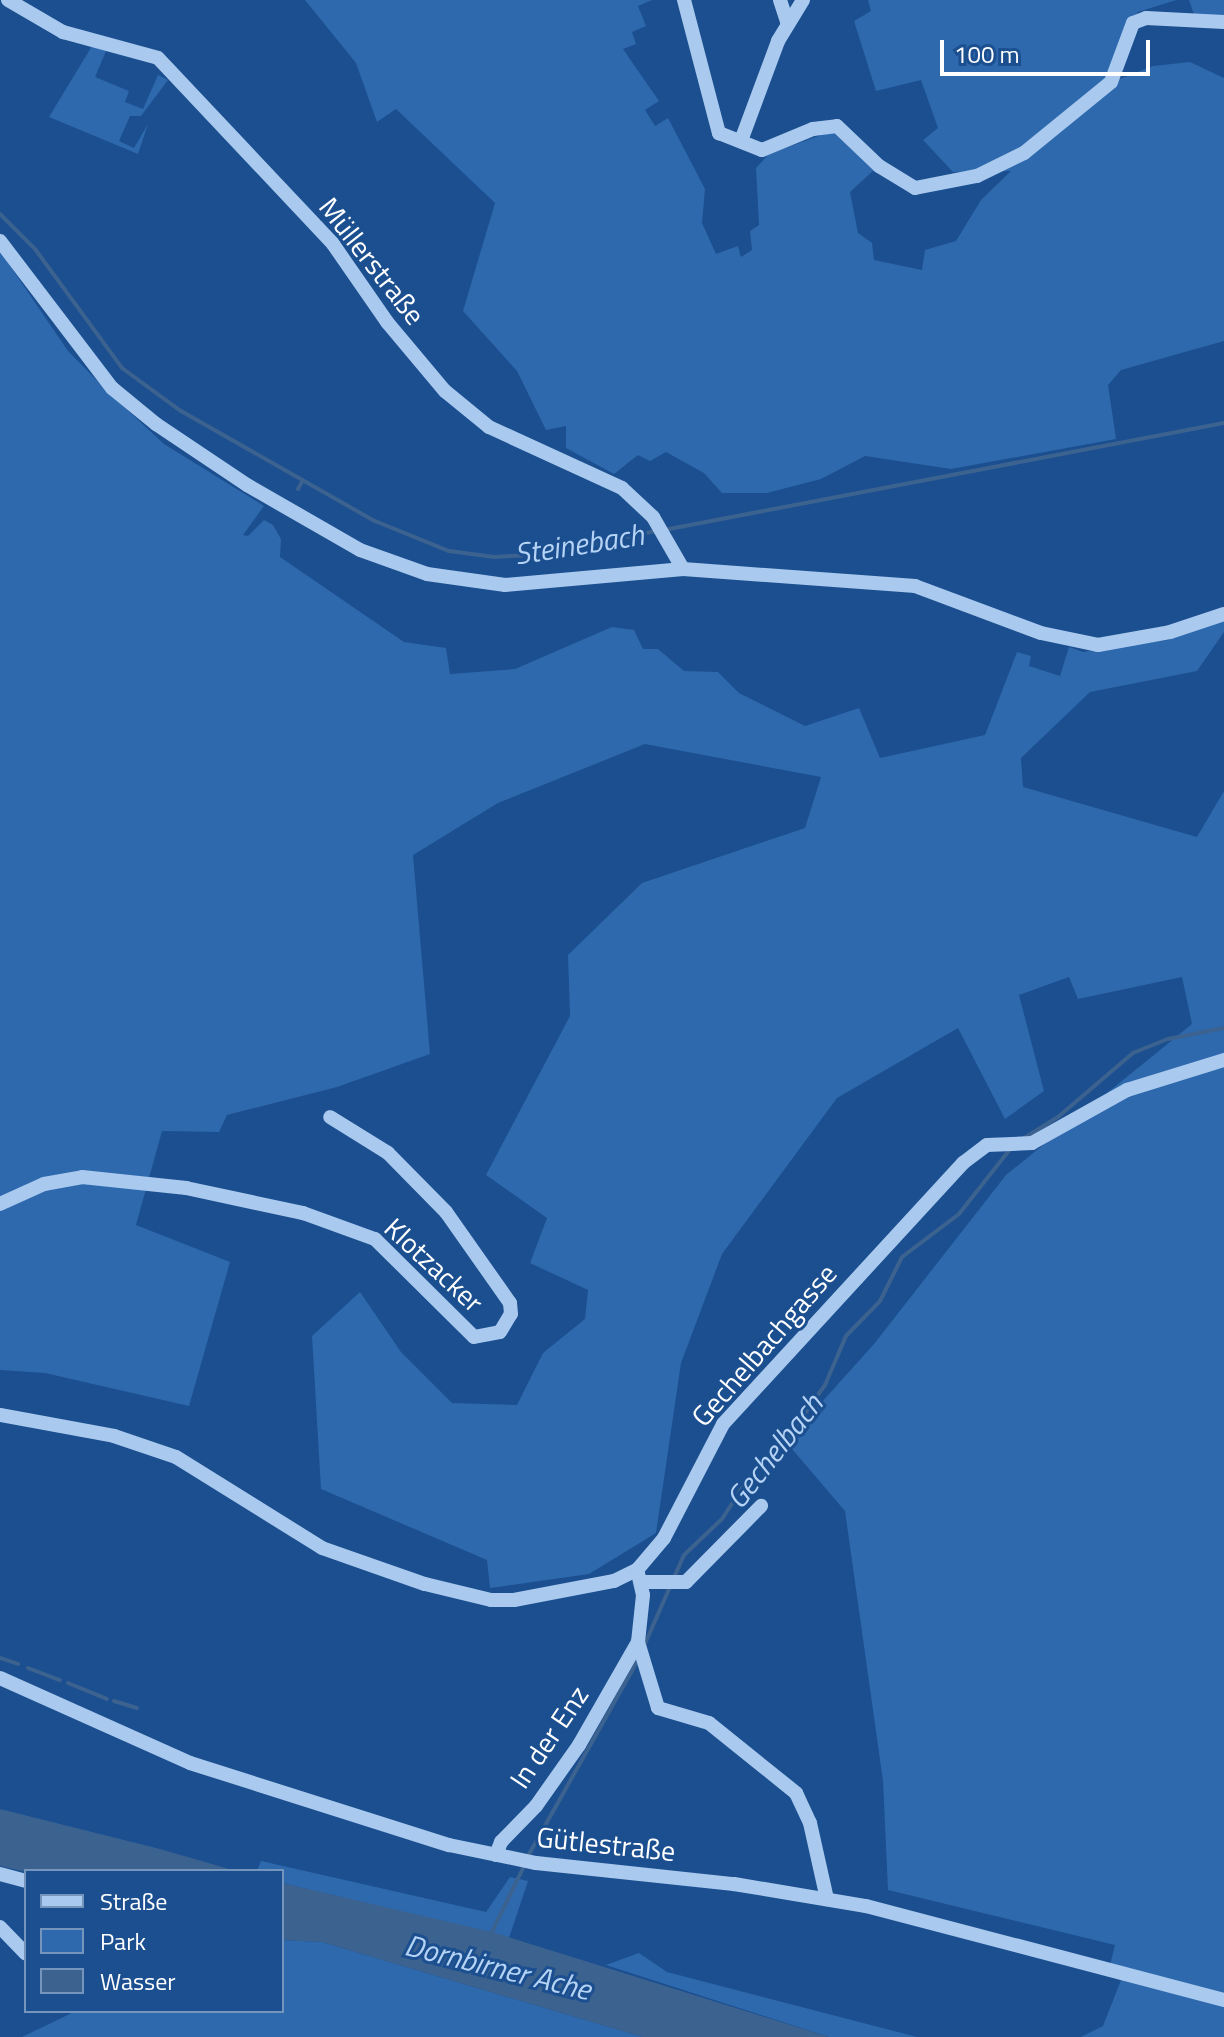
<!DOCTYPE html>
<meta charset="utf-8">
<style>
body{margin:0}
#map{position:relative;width:1224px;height:2037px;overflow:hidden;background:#1b4f8f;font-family:"Titillium Web",sans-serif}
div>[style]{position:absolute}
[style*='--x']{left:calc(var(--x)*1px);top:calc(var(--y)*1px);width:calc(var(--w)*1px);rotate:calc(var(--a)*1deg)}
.green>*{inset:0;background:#2e69ad}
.water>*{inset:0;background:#3c6290}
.stream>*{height:4px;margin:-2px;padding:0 2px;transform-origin:2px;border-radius:2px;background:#3c6290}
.minor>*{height:14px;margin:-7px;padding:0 7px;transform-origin:7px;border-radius:7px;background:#a9c9ee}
span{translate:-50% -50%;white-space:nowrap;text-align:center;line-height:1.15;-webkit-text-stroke:6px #1b4f8f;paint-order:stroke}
.street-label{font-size:28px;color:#fff}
.water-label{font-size:30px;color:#b5d3f5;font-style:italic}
.legend{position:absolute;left:24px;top:1869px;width:260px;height:144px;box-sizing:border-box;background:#1b4f8f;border:2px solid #7695bc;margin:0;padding:10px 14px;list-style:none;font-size:24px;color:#fff}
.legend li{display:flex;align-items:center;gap:16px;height:40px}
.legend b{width:40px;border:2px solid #7695bc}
.scale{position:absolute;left:940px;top:40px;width:210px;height:36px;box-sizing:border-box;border:4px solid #fff;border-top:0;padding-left:10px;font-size:24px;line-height:28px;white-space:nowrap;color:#fff;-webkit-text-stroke:6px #1b4f8f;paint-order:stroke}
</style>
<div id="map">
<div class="green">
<div style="clip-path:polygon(305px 0,652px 0,638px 6px,646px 26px,632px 32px,636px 44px,623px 49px,659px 101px,645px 110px,655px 126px,668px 118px,705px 189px,702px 223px,716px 254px,738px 246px,741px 257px,752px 250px,750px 231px,759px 225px,756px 168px,769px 154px,832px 131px,874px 170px,850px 192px,858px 233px,872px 243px,874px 260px,922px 270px,925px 250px,956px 241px,981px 200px,1011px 171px,953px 172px,923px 140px,938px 128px,921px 80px,876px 91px,854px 21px,871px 11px,868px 0,1176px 0,1138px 12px,1127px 25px,1117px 80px,1153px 66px,1190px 62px,1224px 78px,1224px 341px,1121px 370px,1108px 385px,1116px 439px,951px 469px,865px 456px,821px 479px,767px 493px,722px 493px,704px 473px,666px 452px,650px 461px,638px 455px,614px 474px,566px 448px,566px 426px,546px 430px,517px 371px,463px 311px,495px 203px,396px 109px,377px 122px,356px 63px)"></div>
<div style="clip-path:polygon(1189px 0,1224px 0,1224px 19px,1196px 20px)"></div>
<div style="clip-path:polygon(92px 46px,106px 51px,95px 77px,129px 91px,125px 102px,143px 109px,158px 75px,168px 80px,141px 116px,130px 116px,119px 141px,134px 148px,148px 124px,138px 154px,49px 117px)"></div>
<div style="clip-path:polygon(0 251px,68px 351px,108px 392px,164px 444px,264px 506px,243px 535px,248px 536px,264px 520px,273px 525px,281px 539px,280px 557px,404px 642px,446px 648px,450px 674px,515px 669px,612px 627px,634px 630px,643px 649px,658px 649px,684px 671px,718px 672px,739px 693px,805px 726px,859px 708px,880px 758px,985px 735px,1017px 652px,1031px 656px,1029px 666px,1060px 676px,1069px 647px,1083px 652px,1168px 640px,1224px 620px,1224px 632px,1197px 671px,1090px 692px,1021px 758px,1023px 787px,1197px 837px,1224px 791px,1224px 2037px,1081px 2037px,1103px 2026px,1125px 1970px,1110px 1965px,1115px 1945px,888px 1890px,883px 1781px,845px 1511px,786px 1442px,874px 1344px,1006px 1175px,1192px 1024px,1182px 977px,1078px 999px,1069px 977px,1019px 995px,1044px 1091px,1005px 1119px,958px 1028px,837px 1098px,722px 1254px,681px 1363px,656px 1533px,589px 1574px,490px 1588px,487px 1560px,321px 1489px,312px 1336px,360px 1292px,401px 1352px,452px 1403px,517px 1405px,543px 1353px,585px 1319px,588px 1290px,530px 1263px,547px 1218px,486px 1175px,570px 1016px,568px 955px,642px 883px,805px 828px,821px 777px,645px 744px,498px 803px,413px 855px,430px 1054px,337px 1087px,227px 1115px,219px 1132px,162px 1131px,136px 1225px,230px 1262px,189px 1406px,45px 1373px,0 1370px)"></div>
<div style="clip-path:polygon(261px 1861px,486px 1912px,510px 1877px,528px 1881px,509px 1938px,282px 1883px,282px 1871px,257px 1871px)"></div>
<div style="clip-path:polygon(282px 1940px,322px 1942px,643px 2037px,22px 2037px,76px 2011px,282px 2011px)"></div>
<div style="clip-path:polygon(639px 1953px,667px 1972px,917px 2037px,829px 2037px,606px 1965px)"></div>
</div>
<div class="water">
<div style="clip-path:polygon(0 1809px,160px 1849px,236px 1871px,26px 1872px,0 1866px)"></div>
<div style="clip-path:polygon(282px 1883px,492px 1932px,829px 2037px,643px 2037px,322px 1942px,282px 1940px)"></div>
</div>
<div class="stream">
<div style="--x:0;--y:214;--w:49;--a:45"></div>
<div style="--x:35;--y:249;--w:147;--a:53.8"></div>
<div style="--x:122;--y:368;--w:73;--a:36.1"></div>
<div style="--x:181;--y:411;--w:223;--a:29.6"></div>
<div style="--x:375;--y:521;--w:80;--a:22.1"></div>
<div style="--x:449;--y:551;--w:46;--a:7.4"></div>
<div style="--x:495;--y:557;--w:48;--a:-3.6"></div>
<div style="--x:543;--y:554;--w:115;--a:-11.5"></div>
<div style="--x:298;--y:489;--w:10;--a:-61"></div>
<div style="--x:664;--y:530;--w:570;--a:-10.82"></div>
<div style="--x:1021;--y:1140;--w:44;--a:-31.9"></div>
<div style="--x:1058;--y:1117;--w:99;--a:-40.5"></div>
<div style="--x:1133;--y:1053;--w:38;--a:-22"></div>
<div style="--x:1168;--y:1039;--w:57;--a:-11.1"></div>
<div style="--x:644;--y:1646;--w:99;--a:-66.3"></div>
<div style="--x:684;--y:1555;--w:52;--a:-43.5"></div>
<div style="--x:722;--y:1519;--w:68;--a:-57"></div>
<div style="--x:759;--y:1462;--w:36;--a:-39"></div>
<div style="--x:787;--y:1439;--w:66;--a:-54.9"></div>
<div style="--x:825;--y:1385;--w:53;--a:-66.8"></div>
<div style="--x:846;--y:1336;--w:49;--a:-45.8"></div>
<div style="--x:880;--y:1301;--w:49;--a:-63.4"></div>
<div style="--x:902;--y:1257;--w:71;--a:-37"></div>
<div style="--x:959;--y:1214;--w:84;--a:-51.8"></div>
<div style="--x:0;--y:1658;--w:19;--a:18"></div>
<div style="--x:28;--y:1668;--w:34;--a:21"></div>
<div style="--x:68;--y:1683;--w:42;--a:22.3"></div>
<div style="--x:114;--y:1701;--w:24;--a:17"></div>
<div style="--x:528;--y:1856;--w:227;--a:-60.7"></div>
<div style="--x:490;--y:1936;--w:80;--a:-64.1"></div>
</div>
<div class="minor">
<div style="--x:8;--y:0;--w:64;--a:30.2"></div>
<div style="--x:63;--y:32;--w:98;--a:15.3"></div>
<div style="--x:158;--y:58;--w:255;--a:46.7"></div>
<div style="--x:333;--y:244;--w:95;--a:55.3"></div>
<div style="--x:387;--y:322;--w:90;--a:50"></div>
<div style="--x:445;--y:391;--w:57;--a:39.3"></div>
<div style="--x:489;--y:427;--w:146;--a:24.6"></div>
<div style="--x:622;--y:488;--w:42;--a:43.1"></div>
<div style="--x:653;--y:517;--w:60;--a:60"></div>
<div style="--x:684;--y:0;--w:138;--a:75.3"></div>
<div style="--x:719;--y:133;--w:46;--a:21.6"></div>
<div style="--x:762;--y:150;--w:55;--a:-22.4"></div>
<div style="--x:813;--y:129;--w:24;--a:-7"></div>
<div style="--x:837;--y:126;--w:58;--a:43.6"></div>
<div style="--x:879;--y:166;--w:42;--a:31.4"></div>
<div style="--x:915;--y:188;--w:63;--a:-11"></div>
<div style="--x:977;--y:176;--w:52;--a:-26.1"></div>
<div style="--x:1024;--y:153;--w:112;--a:-39.2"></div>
<div style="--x:1111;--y:82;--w:63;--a:-69.6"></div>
<div style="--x:1133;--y:23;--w:14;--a:-21"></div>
<div style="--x:1146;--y:18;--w:78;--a:2.9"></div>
<div style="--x:780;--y:0;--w:25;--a:72"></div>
<div style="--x:742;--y:138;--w:103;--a:-69.6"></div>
<div style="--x:778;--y:41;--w:48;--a:-58.6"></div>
<div style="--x:0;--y:241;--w:185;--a:52.7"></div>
<div style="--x:112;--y:388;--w:57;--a:39.3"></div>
<div style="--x:156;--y:424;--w:110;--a:33.8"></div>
<div style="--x:247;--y:485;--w:130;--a:29.9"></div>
<div style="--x:360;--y:550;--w:71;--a:19.7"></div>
<div style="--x:427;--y:574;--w:79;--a:8"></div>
<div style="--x:505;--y:585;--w:179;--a:-5.1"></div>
<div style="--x:683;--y:569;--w:233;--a:4.2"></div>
<div style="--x:915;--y:586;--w:134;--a:20.5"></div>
<div style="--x:1041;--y:633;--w:58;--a:11.9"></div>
<div style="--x:1098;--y:645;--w:73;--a:-10.2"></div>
<div style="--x:1170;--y:632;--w:57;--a:-18.4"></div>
<div style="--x:0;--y:1204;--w:48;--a:-24.4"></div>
<div style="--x:44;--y:1184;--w:39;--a:-10"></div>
<div style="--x:82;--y:1177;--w:105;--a:6"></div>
<div style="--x:186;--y:1188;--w:120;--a:12.1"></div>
<div style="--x:303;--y:1213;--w:77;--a:19.9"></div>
<div style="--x:375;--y:1239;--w:139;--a:44.7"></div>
<div style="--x:474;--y:1337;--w:26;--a:-11"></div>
<div style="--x:500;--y:1332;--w:21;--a:-59"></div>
<div style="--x:511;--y:1314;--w:11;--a:-95"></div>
<div style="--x:510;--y:1303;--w:111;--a:-125.1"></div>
<div style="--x:446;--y:1212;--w:83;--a:-134.5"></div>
<div style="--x:388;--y:1153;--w:68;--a:-148.2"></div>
<div style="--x:0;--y:1415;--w:116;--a:10.4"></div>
<div style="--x:114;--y:1436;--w:65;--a:18.7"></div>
<div style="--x:176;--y:1457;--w:172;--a:31.9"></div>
<div style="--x:322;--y:1548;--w:109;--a:19.3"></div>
<div style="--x:425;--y:1584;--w:68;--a:13.6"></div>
<div style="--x:491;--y:1600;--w:23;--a:0"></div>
<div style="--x:514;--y:1600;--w:102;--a:-10.8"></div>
<div style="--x:614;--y:1581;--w:25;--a:-26"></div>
<div style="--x:637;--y:1570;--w:42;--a:-49.8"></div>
<div style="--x:664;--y:1538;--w:128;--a:-62.6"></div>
<div style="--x:723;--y:1424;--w:355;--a:-47.4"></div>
<div style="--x:963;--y:1163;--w:30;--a:-37"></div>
<div style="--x:987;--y:1145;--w:45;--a:-2.5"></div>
<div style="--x:1032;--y:1143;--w:109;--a:-29.2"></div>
<div style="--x:1127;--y:1090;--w:102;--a:-17.2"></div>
<div style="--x:641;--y:1582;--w:45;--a:0"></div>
<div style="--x:686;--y:1582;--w:107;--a:-45.4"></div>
<div style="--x:638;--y:1642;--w:69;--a:73.1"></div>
<div style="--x:658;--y:1708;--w:53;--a:16.4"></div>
<div style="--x:709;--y:1723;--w:112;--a:38.8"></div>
<div style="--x:796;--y:1793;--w:33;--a:65"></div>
<div style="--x:810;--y:1823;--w:78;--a:77.4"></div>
<div style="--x:0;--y:1678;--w:208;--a:24.1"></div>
<div style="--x:190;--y:1763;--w:272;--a:17.6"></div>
<div style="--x:449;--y:1845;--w:89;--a:11.7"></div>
<div style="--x:536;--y:1863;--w:199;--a:6.1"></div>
<div style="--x:734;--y:1884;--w:134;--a:9.5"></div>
<div style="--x:866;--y:1906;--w:370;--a:14.7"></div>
<div style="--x:496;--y:1855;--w:14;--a:-69"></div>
<div style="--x:501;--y:1842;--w:50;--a:-45.8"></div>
<div style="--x:536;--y:1806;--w:75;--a:-54.8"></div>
<div style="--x:579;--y:1745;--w:119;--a:-60.2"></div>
<div style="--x:638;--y:1642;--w:47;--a:-83.9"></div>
<div style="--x:643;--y:1595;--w:26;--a:-103"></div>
<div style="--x:0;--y:1874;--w:27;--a:15"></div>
<div style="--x:0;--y:1927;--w:37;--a:46"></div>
</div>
<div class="street-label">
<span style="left:372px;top:261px;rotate:52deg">Müllerstraße</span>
<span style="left:434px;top:1265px;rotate:43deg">Klotzacker</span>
<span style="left:764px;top:1345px;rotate:-49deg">Gechelbachgasse</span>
<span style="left:549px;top:1737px;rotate:-56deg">In der Enz</span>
<span style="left:606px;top:1844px;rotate:6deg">Gütlestraße</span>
</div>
<div class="water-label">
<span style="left:579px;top:544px;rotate:-9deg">Steinebach</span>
<span style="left:774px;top:1451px;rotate:-52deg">Gechelbach</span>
<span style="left:498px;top:1967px;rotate:14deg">Dornbirner Ache</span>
</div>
<ul class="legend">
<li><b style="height:10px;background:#a9c9ee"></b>Straße</li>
<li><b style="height:22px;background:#2e69ad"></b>Park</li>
<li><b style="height:22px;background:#3c6290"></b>Wasser</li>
</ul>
<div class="scale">100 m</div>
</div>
